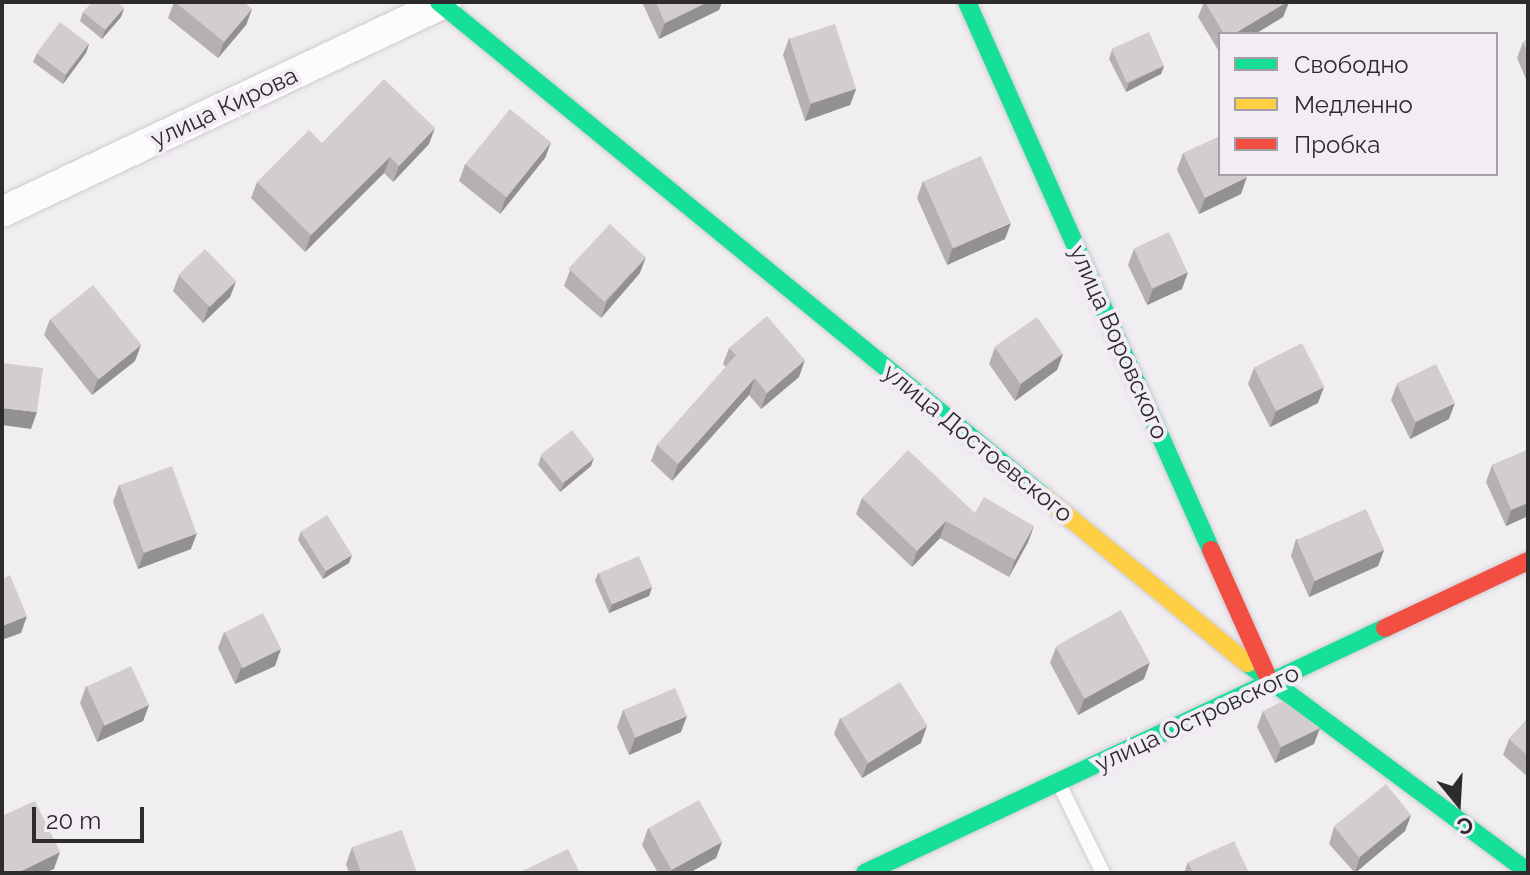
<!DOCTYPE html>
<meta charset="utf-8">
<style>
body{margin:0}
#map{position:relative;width:1530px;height:875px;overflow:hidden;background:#f1eef2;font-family:Raleway,sans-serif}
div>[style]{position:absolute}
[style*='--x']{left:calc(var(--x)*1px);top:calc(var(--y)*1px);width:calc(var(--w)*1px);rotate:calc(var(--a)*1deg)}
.roads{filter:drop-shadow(0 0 2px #cfccd0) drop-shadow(0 0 2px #cfccd0)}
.lane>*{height:14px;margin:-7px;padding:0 7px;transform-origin:7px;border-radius:7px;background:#fdfcfd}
.street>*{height:30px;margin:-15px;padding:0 15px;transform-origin:15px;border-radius:15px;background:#fdfcfd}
.fast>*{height:18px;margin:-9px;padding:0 9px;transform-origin:9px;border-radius:9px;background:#16e098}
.slow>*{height:18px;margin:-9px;padding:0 9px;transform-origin:9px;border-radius:9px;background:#ffcf43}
.jam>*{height:18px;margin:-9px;padding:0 9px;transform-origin:9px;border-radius:9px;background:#f24e42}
.wall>*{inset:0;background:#b5b1b2}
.shaded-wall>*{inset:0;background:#939091}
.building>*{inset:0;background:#d2cecf;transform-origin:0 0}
span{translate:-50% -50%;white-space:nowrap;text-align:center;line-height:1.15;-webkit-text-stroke:8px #f2ecf4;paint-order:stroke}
.street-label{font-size:24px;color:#2e2b2e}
.frame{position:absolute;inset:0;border:4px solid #2e2b2e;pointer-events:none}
.legend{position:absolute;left:1218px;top:32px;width:280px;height:144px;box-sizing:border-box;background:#f2ecf4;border:2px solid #a49fa5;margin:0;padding:10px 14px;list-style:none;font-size:24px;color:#2e2b2e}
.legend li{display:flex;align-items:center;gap:16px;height:40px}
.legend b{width:40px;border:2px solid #a49fa5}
.north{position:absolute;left:1418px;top:763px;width:80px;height:80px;-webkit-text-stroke:6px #f2ecf4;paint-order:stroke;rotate:162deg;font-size:22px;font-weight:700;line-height:32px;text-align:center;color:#2e2b2e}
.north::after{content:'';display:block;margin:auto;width:28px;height:36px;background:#2e2b2e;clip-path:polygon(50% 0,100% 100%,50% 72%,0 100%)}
.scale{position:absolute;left:32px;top:807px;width:112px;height:36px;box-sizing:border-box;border:4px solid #2e2b2e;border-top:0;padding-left:10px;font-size:24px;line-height:28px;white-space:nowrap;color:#2e2b2e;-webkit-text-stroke:6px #f2ecf4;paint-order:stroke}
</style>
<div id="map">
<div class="roads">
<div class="lane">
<div style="--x:1059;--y:784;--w:99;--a:63.7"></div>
</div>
<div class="street">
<div style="--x:2;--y:212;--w:491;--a:-25.3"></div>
</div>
<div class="fast">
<div style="--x:439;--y:2;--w:780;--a:39.28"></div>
<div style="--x:967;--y:2;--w:600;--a:66"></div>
<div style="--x:1247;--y:663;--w:350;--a:36.6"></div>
<div style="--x:865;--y:873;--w:575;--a:-25.23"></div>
</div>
<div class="slow">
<div style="--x:1043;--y:496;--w:264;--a:39.3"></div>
</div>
<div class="jam">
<div style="--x:1211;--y:550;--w:135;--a:65.9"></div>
<div style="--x:1385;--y:628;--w:158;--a:-25.1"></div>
</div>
</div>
<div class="wall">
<div style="clip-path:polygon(174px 2px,243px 2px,252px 9px,246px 25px,218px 58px,168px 18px)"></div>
<div style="clip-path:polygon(642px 2px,722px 2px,719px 10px,659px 39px)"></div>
<div style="clip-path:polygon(1204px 2px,1289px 2px,1283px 17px,1255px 34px,1220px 34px,1220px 53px,1198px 17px)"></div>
<div style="clip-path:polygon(124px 8px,121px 17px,102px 39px,80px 21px,83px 12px)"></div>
<div style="clip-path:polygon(789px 38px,856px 89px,850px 105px,805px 121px,783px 55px)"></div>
<div style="clip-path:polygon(1528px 39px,1528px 84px,1517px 58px,1523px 42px)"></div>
<div style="clip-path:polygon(89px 44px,86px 53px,63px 84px,33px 62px,37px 53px)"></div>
<div style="clip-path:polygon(1112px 50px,1164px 66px,1161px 74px,1126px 92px,1109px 59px)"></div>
<div style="clip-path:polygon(551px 142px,545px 158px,500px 214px,459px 181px,465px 164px)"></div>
<div style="clip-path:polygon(322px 143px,429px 144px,393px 182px,384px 173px,305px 252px,251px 198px,257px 182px)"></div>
<div style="clip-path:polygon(1183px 153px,1241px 194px,1199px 214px,1177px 170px)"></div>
<div style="clip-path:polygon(923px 181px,1005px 239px,947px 265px,917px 198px)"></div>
<div style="clip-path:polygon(1134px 249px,1182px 289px,1147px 305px,1128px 265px)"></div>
<div style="clip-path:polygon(570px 270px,640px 273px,601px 318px,564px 286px)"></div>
<div style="clip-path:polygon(179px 275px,236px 281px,230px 297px,203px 323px,173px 291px)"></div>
<div style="clip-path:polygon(50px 319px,135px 361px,92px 395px,44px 335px)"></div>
<div style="clip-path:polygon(995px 347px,1063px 354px,1057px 370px,1015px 401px,989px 364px)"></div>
<div style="clip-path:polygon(729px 348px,799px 377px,761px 409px,749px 395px,672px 481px,651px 461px,657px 445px,726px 367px,723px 364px)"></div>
<div style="clip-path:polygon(1254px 368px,1318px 403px,1270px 427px,1248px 384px)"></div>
<div style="clip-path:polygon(1397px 384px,1449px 419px,1410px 439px,1391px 400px)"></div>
<div style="clip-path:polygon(1528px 450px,1528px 516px,1506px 526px,1486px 482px,1492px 465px)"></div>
<div style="clip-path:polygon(541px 456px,591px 466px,560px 492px,538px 465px)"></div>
<div style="clip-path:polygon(119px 485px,191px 549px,138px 569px,113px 502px)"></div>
<div style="clip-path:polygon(862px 498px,975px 513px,1034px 526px,1028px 542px,1009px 577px,940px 538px,912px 567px,856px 514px)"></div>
<div style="clip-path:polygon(301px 531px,349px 563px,323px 579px,298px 540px)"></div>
<div style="clip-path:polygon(1296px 539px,1384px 550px,1378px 566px,1309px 597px,1291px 556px)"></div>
<div style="clip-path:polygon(598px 573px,652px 587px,649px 596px,609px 613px,595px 581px)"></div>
<div style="clip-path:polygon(224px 632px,275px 666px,235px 684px,218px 648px)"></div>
<div style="clip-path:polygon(1056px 647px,1144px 679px,1078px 715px,1050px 663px)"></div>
<div style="clip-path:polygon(86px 686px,149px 705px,143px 721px,97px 742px,80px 703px)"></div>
<div style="clip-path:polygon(623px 710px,681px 732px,629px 755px,617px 727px)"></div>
<div style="clip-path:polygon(1263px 711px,1314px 744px,1275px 763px,1257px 727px)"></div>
<div style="clip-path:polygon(840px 718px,921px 743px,862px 778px,834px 734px)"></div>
<div style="clip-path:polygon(1528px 718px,1528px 777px,1503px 755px,1509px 739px)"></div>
<div style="clip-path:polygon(1411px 815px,1405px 831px,1355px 873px,1329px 844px,1334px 827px)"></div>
<div style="clip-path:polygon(648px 828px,722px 842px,716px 858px,689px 873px,658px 873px,642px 845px)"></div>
<div style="clip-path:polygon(352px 847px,417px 873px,349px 873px,346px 864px)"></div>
<div style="clip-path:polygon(1188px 862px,1249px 873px,1184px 873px)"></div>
</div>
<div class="shaded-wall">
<div style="clip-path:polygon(708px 2px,722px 2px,719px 10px,659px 39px,665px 23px)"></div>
<div style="clip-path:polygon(1287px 2px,1289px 2px,1283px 17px,1255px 34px,1234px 34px)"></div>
<div style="clip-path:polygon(124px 8px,121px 17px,102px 39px,105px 30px)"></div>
<div style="clip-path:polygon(252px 9px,246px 25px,218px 58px,224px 42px)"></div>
<div style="clip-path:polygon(89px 44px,86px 53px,63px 84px,66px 75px)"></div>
<div style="clip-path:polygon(1164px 66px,1161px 74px,1126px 92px,1129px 83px)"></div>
<div style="clip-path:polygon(856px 89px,850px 105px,805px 121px,811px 104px)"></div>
<div style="clip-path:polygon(435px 128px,429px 144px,393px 182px,399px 166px)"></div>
<div style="clip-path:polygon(551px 142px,545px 158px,500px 214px,506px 197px)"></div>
<div style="clip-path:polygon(390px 157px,384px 173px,305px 252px,311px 235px)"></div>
<div style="clip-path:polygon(1247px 177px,1241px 194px,1199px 214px,1205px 198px)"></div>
<div style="clip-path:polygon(1011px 223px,1005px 239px,947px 265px,952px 249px)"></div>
<div style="clip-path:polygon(646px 257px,640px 273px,601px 318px,607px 301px)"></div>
<div style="clip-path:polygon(1188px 272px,1182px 289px,1147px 305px,1153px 289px)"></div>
<div style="clip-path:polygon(236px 281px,230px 297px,203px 323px,209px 306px)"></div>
<div style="clip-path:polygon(141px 345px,135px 361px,92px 395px,98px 379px)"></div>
<div style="clip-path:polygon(1063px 354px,1057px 370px,1015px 401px,1021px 384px)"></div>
<div style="clip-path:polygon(805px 360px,799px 377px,761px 409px,767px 393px)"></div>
<div style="clip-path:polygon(755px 378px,749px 395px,672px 481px,678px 464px)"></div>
<div style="clip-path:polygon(1324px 387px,1318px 403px,1270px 427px,1276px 411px)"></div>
<div style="clip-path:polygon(1455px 403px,1449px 419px,1410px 439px,1416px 422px)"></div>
<div style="clip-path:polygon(2px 408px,37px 412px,31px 429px,2px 425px)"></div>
<div style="clip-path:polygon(594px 458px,591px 466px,560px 492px,564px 483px)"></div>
<div style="clip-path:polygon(1528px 503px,1528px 516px,1506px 526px,1511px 510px)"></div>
<div style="clip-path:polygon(946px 521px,940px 538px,912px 567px,917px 551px)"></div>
<div style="clip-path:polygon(1034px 526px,1028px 542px,1009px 577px,1015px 560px)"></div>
<div style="clip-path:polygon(197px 533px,191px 549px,138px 569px,144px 553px)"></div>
<div style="clip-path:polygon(1384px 550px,1378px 566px,1309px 597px,1315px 580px)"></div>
<div style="clip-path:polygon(352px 555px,349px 563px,323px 579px,326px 571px)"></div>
<div style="clip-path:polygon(652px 587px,649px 596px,609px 613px,612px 604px)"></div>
<div style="clip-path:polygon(27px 616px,21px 633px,2px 640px,2px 626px)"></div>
<div style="clip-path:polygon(281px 649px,275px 666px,235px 684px,241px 668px)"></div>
<div style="clip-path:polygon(1150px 662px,1144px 679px,1078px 715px,1084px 699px)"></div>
<div style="clip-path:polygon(149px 705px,143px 721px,97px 742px,103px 726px)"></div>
<div style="clip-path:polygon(687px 716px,681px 732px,629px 755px,635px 738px)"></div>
<div style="clip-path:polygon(927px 726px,921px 743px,862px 778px,868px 762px)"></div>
<div style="clip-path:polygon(1320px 728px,1314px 744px,1275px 763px,1281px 747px)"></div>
<div style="clip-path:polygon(1411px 815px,1405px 831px,1355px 873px,1360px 857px)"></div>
<div style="clip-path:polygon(722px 842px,716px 858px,689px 873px,670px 873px,671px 870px)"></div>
<div style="clip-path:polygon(60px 852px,54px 869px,45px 873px,17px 873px)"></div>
</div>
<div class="building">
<div style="clip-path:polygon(92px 2px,117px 2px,124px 8px,105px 30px,83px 12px)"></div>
<div style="clip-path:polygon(175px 2px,243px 2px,252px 9px,224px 42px)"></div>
<div style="clip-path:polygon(656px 2px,708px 2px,665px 23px)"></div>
<div style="clip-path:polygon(1205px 2px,1287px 2px,1234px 34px,1224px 34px)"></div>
<div style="left:60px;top:22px;width:36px;height:39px;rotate:37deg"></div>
<div style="left:835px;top:24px;width:68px;height:48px;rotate:72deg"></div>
<div style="left:1149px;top:32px;width:37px;height:41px;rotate:66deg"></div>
<div style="clip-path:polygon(1528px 39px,1528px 54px,1523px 42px)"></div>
<div style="clip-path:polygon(384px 79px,435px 128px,399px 166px,390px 157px,311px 235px,257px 182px,309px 130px,322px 143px)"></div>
<div style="left:510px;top:109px;width:53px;height:71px;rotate:39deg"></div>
<div style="clip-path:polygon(1220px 136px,1220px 174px,1246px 174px,1247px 177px,1205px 198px,1183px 153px)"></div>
<div style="left:981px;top:156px;width:73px;height:63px;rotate:66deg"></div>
<div style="left:610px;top:224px;width:49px;height:61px;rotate:43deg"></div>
<div style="left:1169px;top:232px;width:44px;height:39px;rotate:65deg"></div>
<div style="left:205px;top:249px;width:45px;height:37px;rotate:46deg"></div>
<div style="left:93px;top:285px;width:77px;height:55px;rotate:51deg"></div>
<div style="clip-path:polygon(767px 316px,805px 360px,767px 393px,755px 378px,678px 464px,657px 445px,736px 355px,729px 348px)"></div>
<div style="left:1037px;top:317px;width:45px;height:52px;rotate:55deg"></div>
<div style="left:1302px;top:343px;width:49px;height:54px;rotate:63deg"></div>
<div style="clip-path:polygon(2px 363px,43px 368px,37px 412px,2px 408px)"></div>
<div style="left:1436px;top:364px;width:43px;height:44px;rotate:64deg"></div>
<div style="left:572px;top:430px;width:36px;height:40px;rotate:52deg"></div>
<div style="clip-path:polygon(908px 450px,975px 513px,984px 497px,1034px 526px,1015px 560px,946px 521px,917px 551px,862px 498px)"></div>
<div style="clip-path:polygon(1528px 450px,1528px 503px,1511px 510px,1492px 465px)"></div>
<div style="left:172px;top:466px;width:72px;height:56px;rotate:70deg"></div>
<div style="left:1366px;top:509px;width:45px;height:76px;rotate:66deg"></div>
<div style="left:327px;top:515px;width:47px;height:31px;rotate:58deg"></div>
<div style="left:639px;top:556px;width:34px;height:44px;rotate:67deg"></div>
<div style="clip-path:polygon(10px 575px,27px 616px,2px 626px,2px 579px)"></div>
<div style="left:1121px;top:610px;width:60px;height:75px;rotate:61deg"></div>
<div style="left:263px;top:613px;width:40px;height:43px;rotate:63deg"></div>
<div style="left:131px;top:666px;width:43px;height:49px;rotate:65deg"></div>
<div style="left:900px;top:682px;width:52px;height:70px;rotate:58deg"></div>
<div style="left:675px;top:688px;width:30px;height:56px;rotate:67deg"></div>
<div style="clip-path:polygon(1283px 701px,1320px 728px,1281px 747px,1263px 711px)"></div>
<div style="clip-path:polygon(1528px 718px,1528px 756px,1509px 739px)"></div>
<div style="left:1386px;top:784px;width:40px;height:67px;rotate:51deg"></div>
<div style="left:699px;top:800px;width:48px;height:58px;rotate:61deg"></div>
<div style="clip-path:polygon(35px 801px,60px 852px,17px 873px,2px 873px,2px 816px)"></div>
<div style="clip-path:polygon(402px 830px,417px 873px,361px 873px,352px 847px)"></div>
<div style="clip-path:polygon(1234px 841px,1249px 873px,1193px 873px,1188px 862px)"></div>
<div style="clip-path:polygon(568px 849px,580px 873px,518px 873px)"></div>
</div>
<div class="street-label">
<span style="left:224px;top:107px;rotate:-25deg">улица Кирова</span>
<span style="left:1119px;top:342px;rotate:66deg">улица Воровского</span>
<span style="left:978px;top:443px;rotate:39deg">улица Достоевского</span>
<span style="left:1197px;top:718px;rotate:-25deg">улица Островского</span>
</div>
<div class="frame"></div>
<ul class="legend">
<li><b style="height:10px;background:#16e098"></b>Свободно</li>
<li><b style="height:10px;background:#ffcf43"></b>Медленно</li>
<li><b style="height:10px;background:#f24e42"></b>Пробка</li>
</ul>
<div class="north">С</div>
<div class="scale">20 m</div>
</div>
